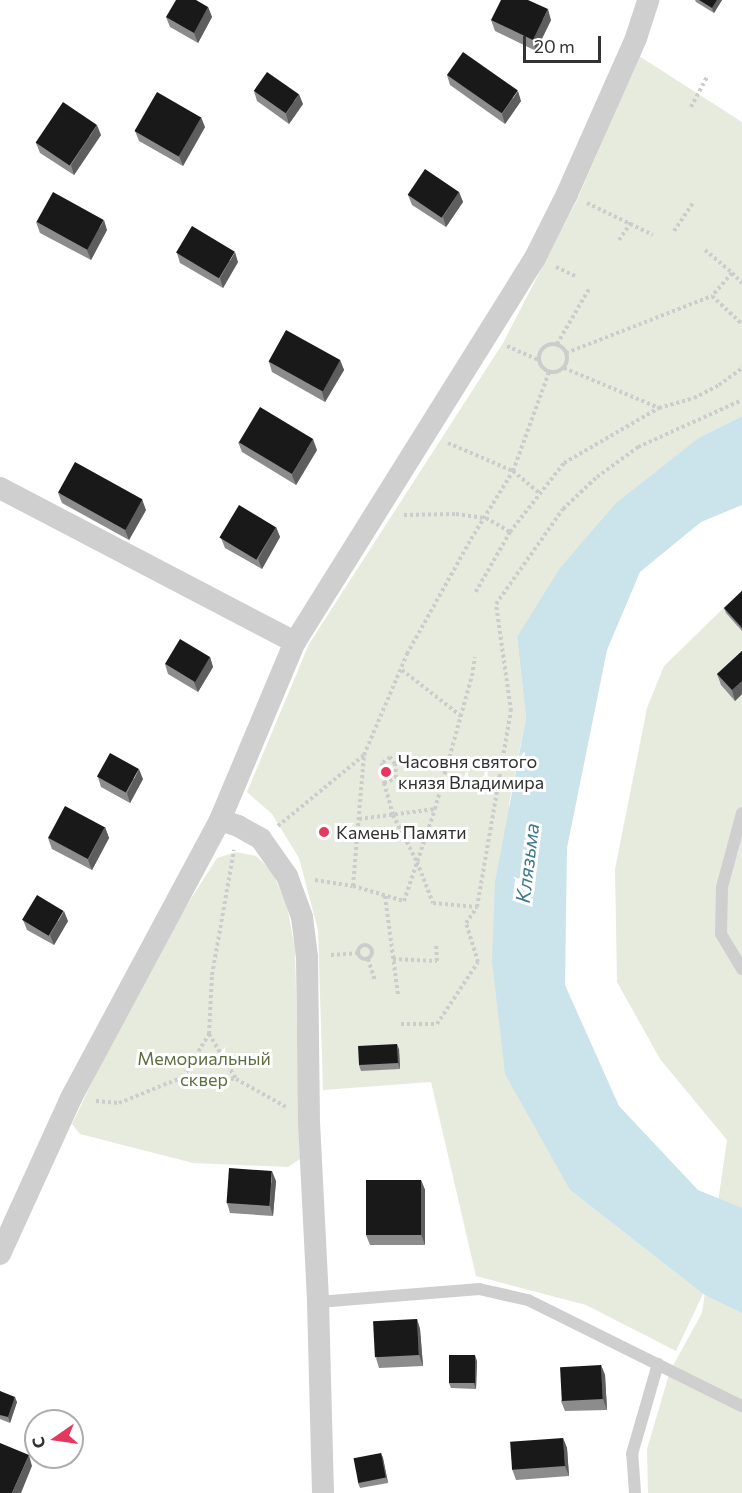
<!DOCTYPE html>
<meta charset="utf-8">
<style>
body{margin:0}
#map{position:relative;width:742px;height:1493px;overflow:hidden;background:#fff;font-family:Commissioner,sans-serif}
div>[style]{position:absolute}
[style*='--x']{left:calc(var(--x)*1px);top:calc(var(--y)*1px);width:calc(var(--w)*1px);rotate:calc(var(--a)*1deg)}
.green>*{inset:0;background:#e7ebde}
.water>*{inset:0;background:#cbe3eb}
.path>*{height:4px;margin-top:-2px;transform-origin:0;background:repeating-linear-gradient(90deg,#ccc 0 3px,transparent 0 6px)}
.path>.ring{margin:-2px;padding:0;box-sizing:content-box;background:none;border:4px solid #ccc;border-radius:50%}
.service>*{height:12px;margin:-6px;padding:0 6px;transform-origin:6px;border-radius:6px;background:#cfcfcf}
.minor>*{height:22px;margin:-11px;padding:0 11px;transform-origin:11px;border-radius:11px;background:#cfcfcf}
.wall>*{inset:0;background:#8c8c8c}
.shaded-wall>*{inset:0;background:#5e5e5e}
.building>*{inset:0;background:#191919;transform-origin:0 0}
.dots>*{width:16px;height:16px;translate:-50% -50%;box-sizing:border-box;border:3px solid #fff;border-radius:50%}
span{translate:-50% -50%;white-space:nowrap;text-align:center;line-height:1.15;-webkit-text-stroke:6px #fff;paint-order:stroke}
.poi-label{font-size:18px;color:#323232}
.left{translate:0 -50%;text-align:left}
.park-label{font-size:18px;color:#5b6f3f}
.water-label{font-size:20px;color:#3d7a8e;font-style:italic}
.north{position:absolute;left:24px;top:1409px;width:60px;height:60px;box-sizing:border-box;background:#fff;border:2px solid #adadad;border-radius:50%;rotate:257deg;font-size:16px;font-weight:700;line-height:24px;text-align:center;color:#323232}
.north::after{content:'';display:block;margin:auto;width:21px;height:27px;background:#e4395c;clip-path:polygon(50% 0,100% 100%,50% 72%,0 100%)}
.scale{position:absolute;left:523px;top:36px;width:78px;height:27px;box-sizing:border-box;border:3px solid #323232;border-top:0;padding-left:8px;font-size:18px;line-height:21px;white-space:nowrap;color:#323232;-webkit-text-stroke:4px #fff;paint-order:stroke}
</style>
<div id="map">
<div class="green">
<div style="clip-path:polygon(639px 56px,742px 122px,742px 416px,700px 437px,517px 637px,526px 718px,509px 804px,570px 1190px,703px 1294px,676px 1351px,586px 1305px,476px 1276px,431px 1082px,323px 1090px,318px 930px,299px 858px,272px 814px,247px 792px,309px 644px,503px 343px,578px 198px)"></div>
<div style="clip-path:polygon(742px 590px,742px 1493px,648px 1493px,647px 1449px,670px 1371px,702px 1313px,727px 1140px,660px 1059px,617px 982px,615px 869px,647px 708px,664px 666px)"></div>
<div style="clip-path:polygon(236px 852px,256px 856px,272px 871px,287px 906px,295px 949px,300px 1159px,288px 1167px,193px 1163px,80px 1134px,72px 1124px,97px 1072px,178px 919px,217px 858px)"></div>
</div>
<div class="water">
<div style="clip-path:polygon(742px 416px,742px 505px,701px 522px,640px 572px,607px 650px,567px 848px,565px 985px,619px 1106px,698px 1190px,742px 1208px,742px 1313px,703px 1294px,570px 1190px,505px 1074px,492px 961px,495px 882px,526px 718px,517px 637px,560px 568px,616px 503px,700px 437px)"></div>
</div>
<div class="path">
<div style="--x:691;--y:107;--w:34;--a:-62"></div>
<div style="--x:587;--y:203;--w:73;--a:25.9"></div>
<div style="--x:674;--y:231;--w:36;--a:-56"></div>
<div style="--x:619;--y:240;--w:22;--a:-56"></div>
<div style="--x:705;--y:250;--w:35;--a:40"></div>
<div style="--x:732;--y:273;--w:30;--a:131"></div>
<div style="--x:556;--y:267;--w:23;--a:25"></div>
<div style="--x:732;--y:273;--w:14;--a:45"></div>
<div class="ring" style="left:539px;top:344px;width:24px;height:24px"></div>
<div style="--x:557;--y:344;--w:64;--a:-59.8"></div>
<div style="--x:507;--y:346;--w:34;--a:24"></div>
<div style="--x:566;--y:353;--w:157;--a:-21.3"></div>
<div style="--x:712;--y:296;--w:41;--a:43"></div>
<div style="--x:564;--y:368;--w:103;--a:22.8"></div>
<div style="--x:448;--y:443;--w:71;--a:23.3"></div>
<div style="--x:513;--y:471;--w:34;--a:40"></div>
<div style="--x:404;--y:515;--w:52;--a:-1.1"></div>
<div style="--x:456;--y:514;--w:30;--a:8"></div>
<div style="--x:486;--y:518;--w:28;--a:30"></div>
<div style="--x:510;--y:532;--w:70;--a:119.8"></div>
<div style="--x:510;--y:532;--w:88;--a:-52"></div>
<div style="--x:564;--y:463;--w:110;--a:-30.1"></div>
<div style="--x:659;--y:408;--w:36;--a:-16"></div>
<div style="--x:694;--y:398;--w:28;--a:-27"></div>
<div style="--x:719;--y:385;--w:29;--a:-36"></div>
<div style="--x:402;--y:670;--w:75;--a:37.9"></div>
<div style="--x:384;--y:783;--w:13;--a:-23"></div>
<div style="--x:396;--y:778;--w:14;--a:-94"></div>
<div style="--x:395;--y:764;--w:9;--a:-126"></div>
<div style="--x:390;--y:757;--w:10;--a:143"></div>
<div style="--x:382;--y:763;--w:20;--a:84"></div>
<div style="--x:384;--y:783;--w:33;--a:74"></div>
<div style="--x:393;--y:815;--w:53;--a:62.9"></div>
<div style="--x:417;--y:862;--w:44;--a:68.7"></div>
<div style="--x:433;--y:903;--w:44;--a:5.2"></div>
<div style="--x:359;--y:819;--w:77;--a:-7.5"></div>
<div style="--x:278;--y:826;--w:112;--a:-39.5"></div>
<div style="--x:364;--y:755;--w:110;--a:-66.9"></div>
<div style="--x:407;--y:654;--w:132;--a:-60.9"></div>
<div style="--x:471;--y:539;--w:80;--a:-58.3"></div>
<div style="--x:513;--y:471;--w:105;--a:-70"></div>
<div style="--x:315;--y:880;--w:38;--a:9"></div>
<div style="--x:353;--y:886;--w:53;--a:16.4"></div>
<div style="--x:404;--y:901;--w:97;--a:-71.4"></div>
<div style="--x:435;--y:809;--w:138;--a:-74.5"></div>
<div style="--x:472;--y:676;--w:19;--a:-81"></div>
<div style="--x:353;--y:886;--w:131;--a:-85.2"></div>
<div style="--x:385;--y:896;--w:100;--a:82.5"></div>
<div class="ring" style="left:358px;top:945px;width:10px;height:10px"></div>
<div style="--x:331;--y:955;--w:26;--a:-4"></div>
<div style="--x:368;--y:959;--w:23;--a:72"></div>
<div style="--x:393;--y:959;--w:44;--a:2.6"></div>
<div style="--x:437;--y:961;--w:17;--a:-93"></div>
<div style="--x:401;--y:1024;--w:36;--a:0"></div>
<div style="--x:437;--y:1024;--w:74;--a:-56.5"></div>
<div style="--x:478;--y:962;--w:41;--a:-107.1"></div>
<div style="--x:466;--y:923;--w:19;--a:-55"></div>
<div style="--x:477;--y:907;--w:199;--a:-80.2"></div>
<div style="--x:511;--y:711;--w:108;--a:-98"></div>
<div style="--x:496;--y:604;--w:116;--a:-54.8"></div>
<div style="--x:563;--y:509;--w:47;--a:-43.3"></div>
<div style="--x:597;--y:477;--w:51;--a:-36.2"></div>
<div style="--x:638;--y:447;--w:114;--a:-24.3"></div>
<div style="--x:209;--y:1034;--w:52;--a:59"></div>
<div style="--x:183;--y:1077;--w:50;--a:-58.8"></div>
<div style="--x:209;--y:1034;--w:59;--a:-87.1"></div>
<div style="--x:212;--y:975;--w:127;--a:-80"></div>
<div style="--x:96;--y:1101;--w:23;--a:5"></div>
<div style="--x:119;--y:1103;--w:69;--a:-22.1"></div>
<div style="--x:183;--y:1077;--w:53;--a:2.2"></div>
<div style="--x:236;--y:1079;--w:57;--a:29.2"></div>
</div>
<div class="service">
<div style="--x:742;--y:813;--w:77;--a:105.1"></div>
<div style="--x:722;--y:887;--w:47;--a:91.2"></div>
<div style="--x:721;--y:934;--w:41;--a:59"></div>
<div style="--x:318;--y:1302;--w:162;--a:-4.6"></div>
<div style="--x:479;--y:1289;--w:50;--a:12.7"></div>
<div style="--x:528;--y:1300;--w:239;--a:26.4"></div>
<div style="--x:635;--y:1493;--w:39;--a:-94"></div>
<div style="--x:632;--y:1454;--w:94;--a:-73.9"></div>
</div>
<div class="minor">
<div style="--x:0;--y:488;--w:333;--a:27.6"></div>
<div style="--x:220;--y:820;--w:19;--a:18"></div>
<div style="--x:238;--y:826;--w:26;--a:29"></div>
<div style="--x:261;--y:839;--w:45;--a:54.9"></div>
<div style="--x:287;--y:876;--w:44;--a:69.9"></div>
<div style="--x:302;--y:917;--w:40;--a:82.9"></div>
<div style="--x:307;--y:957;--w:165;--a:89.3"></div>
<div style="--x:309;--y:1122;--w:180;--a:87.1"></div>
<div style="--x:318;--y:1302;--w:191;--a:88.5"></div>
<div style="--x:0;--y:1254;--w:171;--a:-65.5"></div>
<div style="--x:71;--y:1098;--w:315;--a:-61.8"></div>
<div style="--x:220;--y:820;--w:193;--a:-67.2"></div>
<div style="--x:295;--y:642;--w:453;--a:-58"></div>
<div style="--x:535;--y:258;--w:72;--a:-63.4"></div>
<div style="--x:567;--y:194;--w:171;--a:-66.1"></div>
<div style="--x:636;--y:38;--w:40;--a:-72"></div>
</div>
<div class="wall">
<div style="clip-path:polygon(695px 0,722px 0,714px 13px,696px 2px)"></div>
<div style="clip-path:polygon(208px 7px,212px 17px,198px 43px,170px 27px,166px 17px)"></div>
<div style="clip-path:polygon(491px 20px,551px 20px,536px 51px,495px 31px)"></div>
<div style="clip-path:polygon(447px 75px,521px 101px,505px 124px,450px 85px)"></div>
<div style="clip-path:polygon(254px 91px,303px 104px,289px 124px,257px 101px)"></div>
<div style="clip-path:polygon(205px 127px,183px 166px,139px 141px,135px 131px)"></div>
<div style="clip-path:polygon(101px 135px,74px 175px,40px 153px,36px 143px)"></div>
<div style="clip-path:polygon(459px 192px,463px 202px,446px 227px,412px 205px,408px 195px)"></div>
<div style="clip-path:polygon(36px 222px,107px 230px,91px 260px,40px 233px)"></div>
<div style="clip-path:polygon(177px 253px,238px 262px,223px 288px,180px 263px)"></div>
<div style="clip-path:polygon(340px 360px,344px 370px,325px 402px,272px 372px,269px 362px)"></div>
<div style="clip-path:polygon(238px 442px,317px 450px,296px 485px,242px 452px)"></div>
<div style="clip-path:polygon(58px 493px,146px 510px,129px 540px,62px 503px)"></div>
<div style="clip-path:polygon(276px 527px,280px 537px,262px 569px,225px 548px,221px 538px)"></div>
<div style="clip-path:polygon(742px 591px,742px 631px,726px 613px,724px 608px)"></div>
<div style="clip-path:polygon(742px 651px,742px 694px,735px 701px,721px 685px,717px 674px)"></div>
<div style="clip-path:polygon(210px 657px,213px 667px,198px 692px,168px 674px,165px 664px)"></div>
<div style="clip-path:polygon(98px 777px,143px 779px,130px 803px,101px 787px)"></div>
<div style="clip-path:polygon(105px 827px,109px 838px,92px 870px,52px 849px,48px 838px)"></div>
<div style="clip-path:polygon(23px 920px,68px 921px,54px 945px,27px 930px)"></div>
<div style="clip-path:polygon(399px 1049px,400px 1069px,361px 1071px,359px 1065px)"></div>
<div style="clip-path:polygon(421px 1180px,425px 1190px,425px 1245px,370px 1245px,366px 1235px)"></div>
<div style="clip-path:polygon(276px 1181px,273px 1216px,230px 1213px,227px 1203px)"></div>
<div style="clip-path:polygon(417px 1319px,420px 1329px,423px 1366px,379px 1368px,376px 1358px)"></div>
<div style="clip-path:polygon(477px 1361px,476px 1389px,451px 1388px,449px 1383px)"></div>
<div style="clip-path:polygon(601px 1365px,605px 1375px,607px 1410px,565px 1411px,561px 1401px)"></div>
<div style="clip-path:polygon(0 1391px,17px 1402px,10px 1423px,0 1419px)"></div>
<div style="clip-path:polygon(563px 1438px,567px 1448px,569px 1476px,516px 1480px,512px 1469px)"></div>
<div style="clip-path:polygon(381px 1453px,383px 1458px,388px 1483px,360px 1488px,358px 1483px)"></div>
</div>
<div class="shaded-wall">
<div style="clip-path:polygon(717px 0,722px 0,714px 13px,712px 8px)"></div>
<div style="clip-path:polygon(208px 7px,212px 17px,198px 43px,194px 33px)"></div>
<div style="clip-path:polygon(548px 9px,551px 20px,536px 51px,533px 40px)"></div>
<div style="clip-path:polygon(518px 91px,521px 101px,505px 124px,502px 114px)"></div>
<div style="clip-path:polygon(299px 94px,303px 104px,289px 124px,286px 114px)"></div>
<div style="clip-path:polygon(201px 117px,205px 127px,183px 166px,179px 156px)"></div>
<div style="clip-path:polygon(97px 125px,101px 135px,74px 175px,71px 165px)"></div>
<div style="clip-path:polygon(459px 192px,463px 202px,446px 227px,443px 217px)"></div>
<div style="clip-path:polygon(104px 220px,107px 230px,91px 260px,87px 250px)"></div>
<div style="clip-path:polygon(235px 252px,238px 262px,223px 288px,220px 278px)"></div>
<div style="clip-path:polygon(340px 360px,344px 370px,325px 402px,322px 392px)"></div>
<div style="clip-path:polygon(313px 439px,317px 450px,296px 485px,292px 475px)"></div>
<div style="clip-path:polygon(142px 499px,146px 510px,129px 540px,125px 530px)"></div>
<div style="clip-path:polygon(276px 527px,280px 537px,262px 569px,258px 559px)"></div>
<div style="clip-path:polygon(210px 657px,213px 667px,198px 692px,194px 682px)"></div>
<div style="clip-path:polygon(742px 681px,742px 694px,735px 701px,732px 690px)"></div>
<div style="clip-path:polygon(139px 769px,143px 779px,130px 803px,127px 793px)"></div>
<div style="clip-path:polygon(105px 827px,109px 838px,92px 870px,88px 860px)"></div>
<div style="clip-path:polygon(64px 911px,68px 921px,54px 945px,50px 935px)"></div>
<div style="clip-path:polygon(397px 1044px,399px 1049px,400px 1069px,398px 1063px)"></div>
<div style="clip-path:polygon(272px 1171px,276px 1181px,273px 1216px,270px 1206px)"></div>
<div style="clip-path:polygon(421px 1180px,425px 1190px,425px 1245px,421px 1234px)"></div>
<div style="clip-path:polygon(417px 1319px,420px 1329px,423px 1366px,419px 1355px)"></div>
<div style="clip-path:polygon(475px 1355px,477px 1361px,476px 1389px,474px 1384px)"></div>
<div style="clip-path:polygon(601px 1365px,605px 1375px,607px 1410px,603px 1399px)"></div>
<div style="clip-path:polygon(15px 1397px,17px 1402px,10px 1423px,8px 1417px)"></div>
<div style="clip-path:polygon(563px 1438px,567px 1448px,569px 1476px,565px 1466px)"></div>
<div style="clip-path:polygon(381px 1453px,383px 1458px,388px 1483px,386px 1478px)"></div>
<div style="clip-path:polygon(29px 1455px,32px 1466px,21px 1493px,12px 1493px)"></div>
</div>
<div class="building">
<div style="clip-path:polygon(176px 0,196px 0,208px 7px,194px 33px,166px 17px)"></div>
<div style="clip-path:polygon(501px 0,528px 0,548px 9px,533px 40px,491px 20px)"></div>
<div style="clip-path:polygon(699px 0,717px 0,712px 8px)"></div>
<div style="left:463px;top:52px;width:67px;height:28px;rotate:35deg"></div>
<div style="left:267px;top:72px;width:39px;height:23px;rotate:35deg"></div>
<div style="left:157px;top:92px;width:51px;height:45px;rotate:30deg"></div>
<div style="left:63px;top:102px;width:41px;height:49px;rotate:34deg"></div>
<div style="left:425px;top:169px;width:41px;height:31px;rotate:34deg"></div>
<div style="left:53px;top:192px;width:58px;height:34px;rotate:29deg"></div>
<div style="left:192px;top:226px;width:50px;height:31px;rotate:31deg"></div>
<div style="left:286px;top:330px;width:62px;height:36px;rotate:29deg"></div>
<div style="left:260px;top:407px;width:62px;height:41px;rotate:31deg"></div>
<div style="left:75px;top:462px;width:77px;height:35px;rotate:29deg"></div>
<div style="left:239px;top:505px;width:43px;height:38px;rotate:31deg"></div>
<div style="clip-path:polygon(742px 591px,742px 628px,724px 608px)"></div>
<div style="left:180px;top:639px;width:35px;height:29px;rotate:31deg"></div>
<div style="clip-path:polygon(742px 651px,742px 681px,732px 690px,717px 674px)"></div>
<div style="left:110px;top:753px;width:33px;height:27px;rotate:29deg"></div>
<div style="left:65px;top:806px;width:45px;height:36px;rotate:28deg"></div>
<div style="left:37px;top:895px;width:31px;height:29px;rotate:31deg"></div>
<div style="left:397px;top:1044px;width:19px;height:39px;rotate:87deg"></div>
<div style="left:229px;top:1168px;width:43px;height:35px;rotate:4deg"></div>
<div style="left:366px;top:1180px;width:55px;height:55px"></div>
<div style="left:417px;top:1319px;width:36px;height:44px;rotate:87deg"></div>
<div style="left:449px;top:1355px;width:26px;height:28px"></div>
<div style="left:601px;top:1365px;width:34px;height:41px;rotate:87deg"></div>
<div style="clip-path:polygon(0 1391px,15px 1397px,8px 1417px,0 1415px)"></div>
<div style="left:563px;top:1438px;width:28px;height:53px;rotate:86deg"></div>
<div style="clip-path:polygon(0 1443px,29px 1455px,12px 1493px,0 1493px)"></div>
<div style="left:381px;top:1453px;width:25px;height:28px;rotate:79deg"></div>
</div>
<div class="dots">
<div style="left:386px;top:772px;background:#e4395c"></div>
<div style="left:324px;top:832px;background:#e4395c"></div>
</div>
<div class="poi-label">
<span class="left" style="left:398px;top:772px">Часовня святого<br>князя Владимира</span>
<span class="left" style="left:336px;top:832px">Камень Памяти</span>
</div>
<div class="park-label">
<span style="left:204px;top:1069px">Мемориальный<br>сквер</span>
</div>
<div class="water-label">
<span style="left:527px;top:863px;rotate:-83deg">Клязьма</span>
</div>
<div class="north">С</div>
<div class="scale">20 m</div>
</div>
